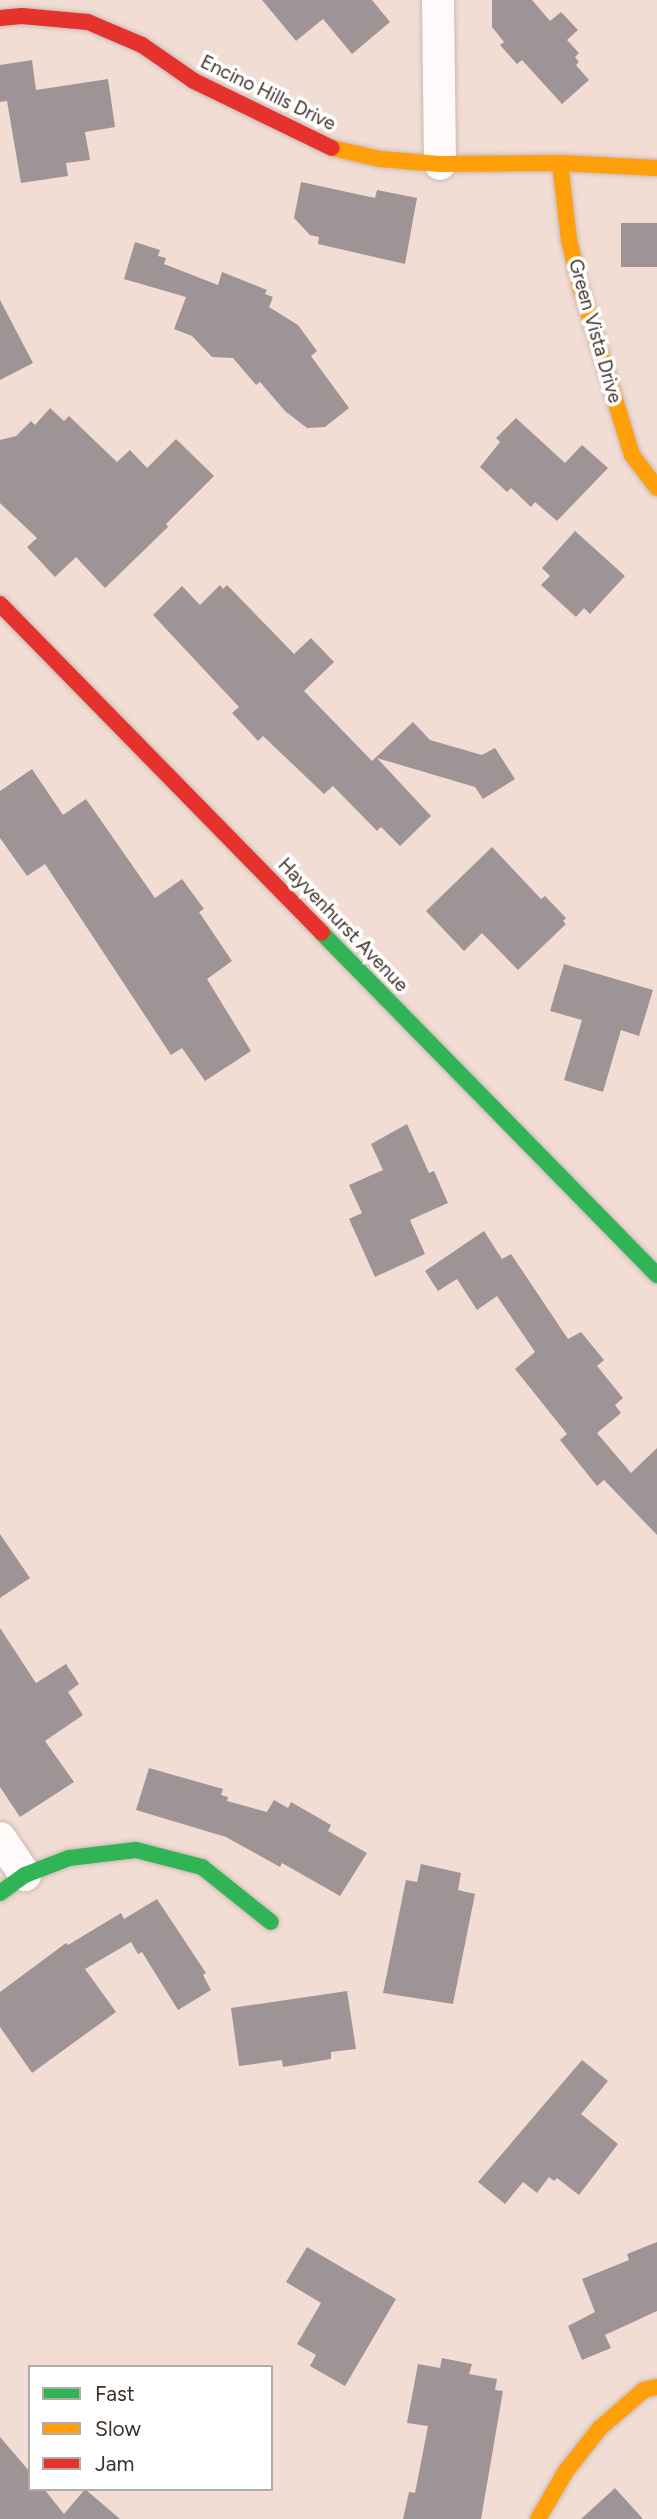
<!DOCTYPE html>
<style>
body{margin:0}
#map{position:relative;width:657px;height:2519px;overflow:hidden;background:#f2ddd4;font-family:Figtree,sans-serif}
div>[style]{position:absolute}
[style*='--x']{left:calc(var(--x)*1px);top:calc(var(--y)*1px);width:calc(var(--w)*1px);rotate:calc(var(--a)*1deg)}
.building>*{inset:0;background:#9e9496;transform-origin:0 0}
.roads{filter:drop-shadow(0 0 2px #c9b9b2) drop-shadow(0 0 2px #c9b9b2)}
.street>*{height:32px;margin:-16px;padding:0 16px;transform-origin:16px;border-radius:16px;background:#fdfaf9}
.fast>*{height:16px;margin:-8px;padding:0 8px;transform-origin:8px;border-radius:8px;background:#30b455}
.slow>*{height:16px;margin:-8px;padding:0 8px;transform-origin:8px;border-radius:8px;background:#ff9f0a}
.jam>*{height:16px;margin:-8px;padding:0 8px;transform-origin:8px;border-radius:8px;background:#e5322d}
span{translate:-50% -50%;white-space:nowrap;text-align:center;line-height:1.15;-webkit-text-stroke:7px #fff;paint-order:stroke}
.street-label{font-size:19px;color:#3f3029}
.legend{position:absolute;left:28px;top:2365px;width:245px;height:126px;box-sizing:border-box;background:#fff;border:2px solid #b2aca9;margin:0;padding:9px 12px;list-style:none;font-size:21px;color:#3f3029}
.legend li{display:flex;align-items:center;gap:14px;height:35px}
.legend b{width:35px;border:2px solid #b2aca9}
</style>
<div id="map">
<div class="building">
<div style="clip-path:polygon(262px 0,372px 0,390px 22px,352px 54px,323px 19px,296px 41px)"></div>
<div style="clip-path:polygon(492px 0,532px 0,550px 21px,561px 12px,578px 30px,567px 40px,579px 53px,575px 57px,579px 62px,576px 65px,589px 80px,562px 104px,522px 60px,517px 64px,500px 45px,504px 42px,492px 27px)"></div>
<div style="clip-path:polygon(32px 60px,36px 90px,108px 79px,115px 127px,85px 132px,90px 160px,66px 163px,68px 176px,21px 183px,7px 101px,0 102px,0 65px)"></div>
<div style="clip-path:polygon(301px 182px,375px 198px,377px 190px,417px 198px,405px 264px,318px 244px,319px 237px,310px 235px,294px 218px)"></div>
<div style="left:657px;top:223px;width:44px;height:36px;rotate:90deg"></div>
<div style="clip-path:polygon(135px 242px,160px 250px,158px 256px,166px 258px,164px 264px,218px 285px,222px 272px,267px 290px,265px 294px,273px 297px,269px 307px,298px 325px,317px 351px,311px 356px,349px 408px,325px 427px,307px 428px,285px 411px,260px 382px,256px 385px,233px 358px,212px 357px,192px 336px,174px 329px,186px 297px,124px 279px)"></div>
<div style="clip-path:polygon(0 300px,33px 363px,0 380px)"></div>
<div style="clip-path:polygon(50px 408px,64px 421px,69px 416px,117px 462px,130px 450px,147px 468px,176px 439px,214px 476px,166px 524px,168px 527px,105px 588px,76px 557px,55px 577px,27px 547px,37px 538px,0 503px,0 440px,16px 436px,31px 421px,35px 425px)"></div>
<div style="clip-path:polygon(516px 418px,565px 463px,582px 445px,608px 468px,557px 521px,535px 502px,531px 507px,511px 488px,507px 492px,480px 467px,500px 442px,496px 438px)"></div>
<div style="clip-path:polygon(575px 531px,625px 576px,590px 614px,584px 608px,576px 617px,541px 585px,550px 576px,542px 568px)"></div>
<div style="clip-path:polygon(220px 585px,223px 589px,227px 585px,294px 654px,311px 638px,334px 662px,304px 691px,372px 761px,413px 722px,430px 740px,482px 755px,495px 748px,515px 779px,483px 799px,475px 787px,377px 758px,431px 816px,400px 846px,381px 827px,377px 831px,333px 786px,324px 794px,263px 736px,258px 741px,232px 713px,239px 707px,153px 615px,182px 586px,200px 605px)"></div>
<div style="clip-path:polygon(32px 769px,63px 815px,86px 799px,155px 898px,182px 879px,204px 909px,199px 912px,232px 961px,207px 979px,251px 1051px,205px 1081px,182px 1048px,171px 1055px,45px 864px,27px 876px,0 838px,0 791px)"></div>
<div style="clip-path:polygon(492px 847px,541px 899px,545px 896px,566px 918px,563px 921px,566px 924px,518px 970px,482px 933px,464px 951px,426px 911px)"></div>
<div style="clip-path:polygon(564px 964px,653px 990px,639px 1036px,621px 1030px,603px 1092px,564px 1080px,582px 1020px,550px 1011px)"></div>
<div style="clip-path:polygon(407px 1124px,429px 1173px,434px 1171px,448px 1203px,410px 1220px,425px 1254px,375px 1277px,349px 1219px,362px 1213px,349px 1185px,383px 1170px,371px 1144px)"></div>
<div style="clip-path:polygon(484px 1231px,502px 1259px,511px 1254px,568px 1339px,581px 1332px,604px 1360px,597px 1366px,623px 1398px,615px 1405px,621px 1413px,597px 1433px,631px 1473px,657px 1448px,657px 1535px,604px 1480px,597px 1486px,560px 1440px,567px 1434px,515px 1369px,535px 1352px,497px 1296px,477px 1310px,457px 1279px,438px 1291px,425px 1271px)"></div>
<div style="clip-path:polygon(0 1534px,30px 1578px,0 1598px)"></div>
<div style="clip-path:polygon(0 1628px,36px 1683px,66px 1664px,79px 1684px,68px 1692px,83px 1715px,45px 1741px,74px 1782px,20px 1817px,0 1787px)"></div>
<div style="clip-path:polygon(149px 1768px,223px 1789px,221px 1795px,228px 1797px,227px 1801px,267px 1812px,274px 1800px,288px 1808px,291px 1802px,331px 1825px,328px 1831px,367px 1853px,340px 1896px,282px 1863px,280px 1867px,226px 1837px,136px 1810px)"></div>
<div style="clip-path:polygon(421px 1864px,461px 1873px,458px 1890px,475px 1894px,453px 2004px,383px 1993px,406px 1880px,417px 1882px)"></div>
<div style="clip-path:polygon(157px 1899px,206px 1973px,203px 1975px,211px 1990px,178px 2010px,142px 1952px,138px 1954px,131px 1942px,85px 1969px,116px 2012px,32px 2073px,0 2027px,0 1992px,66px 1943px,68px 1945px,121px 1913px,124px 1919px)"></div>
<div style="clip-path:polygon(347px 1991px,356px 2049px,331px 2052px,331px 2059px,283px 2067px,282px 2060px,239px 2066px,231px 2008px)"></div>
<div style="clip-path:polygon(582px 2060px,608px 2081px,581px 2114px,618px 2144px,579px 2195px,557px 2178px,554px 2181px,549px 2177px,537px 2193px,523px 2182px,505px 2204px,478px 2182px)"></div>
<div style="clip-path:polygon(657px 2242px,657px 2311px,605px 2335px,611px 2348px,582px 2360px,568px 2326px,595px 2312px,582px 2279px,629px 2260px,627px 2254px)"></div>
<div style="clip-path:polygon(307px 2247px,396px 2299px,345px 2386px,310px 2366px,316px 2355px,297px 2344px,321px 2303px,286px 2282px)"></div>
<div style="clip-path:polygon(442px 2358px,472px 2364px,469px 2374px,497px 2379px,495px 2390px,503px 2391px,481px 2519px,403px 2519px,409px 2492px,415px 2493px,428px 2426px,407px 2423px,418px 2364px,440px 2368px)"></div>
<div style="clip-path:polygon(0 2437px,30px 2472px,30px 2489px,44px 2489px,64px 2514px,85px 2489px,120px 2519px,0 2519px)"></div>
<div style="clip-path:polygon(615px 2488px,643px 2519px,581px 2519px)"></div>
</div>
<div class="roads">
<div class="street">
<div style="--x:438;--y:0;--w:164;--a:89.3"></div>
<div style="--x:0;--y:1838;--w:45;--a:56"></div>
</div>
<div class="fast">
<div style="--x:322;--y:933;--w:479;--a:45.6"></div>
<div style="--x:0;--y:1893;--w:31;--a:-36"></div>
<div style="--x:25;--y:1875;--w:47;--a:-21.1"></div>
<div style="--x:69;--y:1858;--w:67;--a:-6.8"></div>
<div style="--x:136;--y:1850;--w:68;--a:14.4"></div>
<div style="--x:202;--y:1867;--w:88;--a:38.6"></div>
</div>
<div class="slow">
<div style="--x:332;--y:148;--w:49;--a:12.9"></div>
<div style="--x:380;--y:159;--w:60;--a:4.8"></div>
<div style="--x:440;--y:164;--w:120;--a:-0.5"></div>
<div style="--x:560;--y:163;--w:97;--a:3"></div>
<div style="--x:560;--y:163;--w:78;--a:83.3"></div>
<div style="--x:569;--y:240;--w:47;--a:76.6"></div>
<div style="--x:580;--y:286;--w:177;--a:72.9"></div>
<div style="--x:632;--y:455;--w:41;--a:52.9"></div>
<div style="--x:538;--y:2519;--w:56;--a:-59.7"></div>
<div style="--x:566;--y:2471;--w:55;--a:-51.7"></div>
<div style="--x:600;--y:2428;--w:58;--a:-40.8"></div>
<div style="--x:644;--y:2390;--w:13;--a:-13"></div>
</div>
<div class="jam">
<div style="--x:0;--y:18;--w:22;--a:-5"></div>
<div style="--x:22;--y:16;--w:66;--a:5.2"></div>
<div style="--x:88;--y:22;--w:59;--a:23.1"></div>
<div style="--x:142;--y:45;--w:63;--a:34.7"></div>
<div style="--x:194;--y:81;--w:153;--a:25.9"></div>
<div style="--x:0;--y:604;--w:460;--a:45.6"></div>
</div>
</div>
<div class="street-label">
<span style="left:268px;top:93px;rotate:26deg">Encino Hills Drive</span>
<span style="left:595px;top:331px;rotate:74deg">Green Vista Drive</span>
<span style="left:343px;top:925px;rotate:46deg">Hayvenhurst Avenue</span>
</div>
<ul class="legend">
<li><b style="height:9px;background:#30b455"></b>Fast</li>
<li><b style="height:9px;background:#ff9f0a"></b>Slow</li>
<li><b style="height:9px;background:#e5322d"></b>Jam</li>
</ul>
</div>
